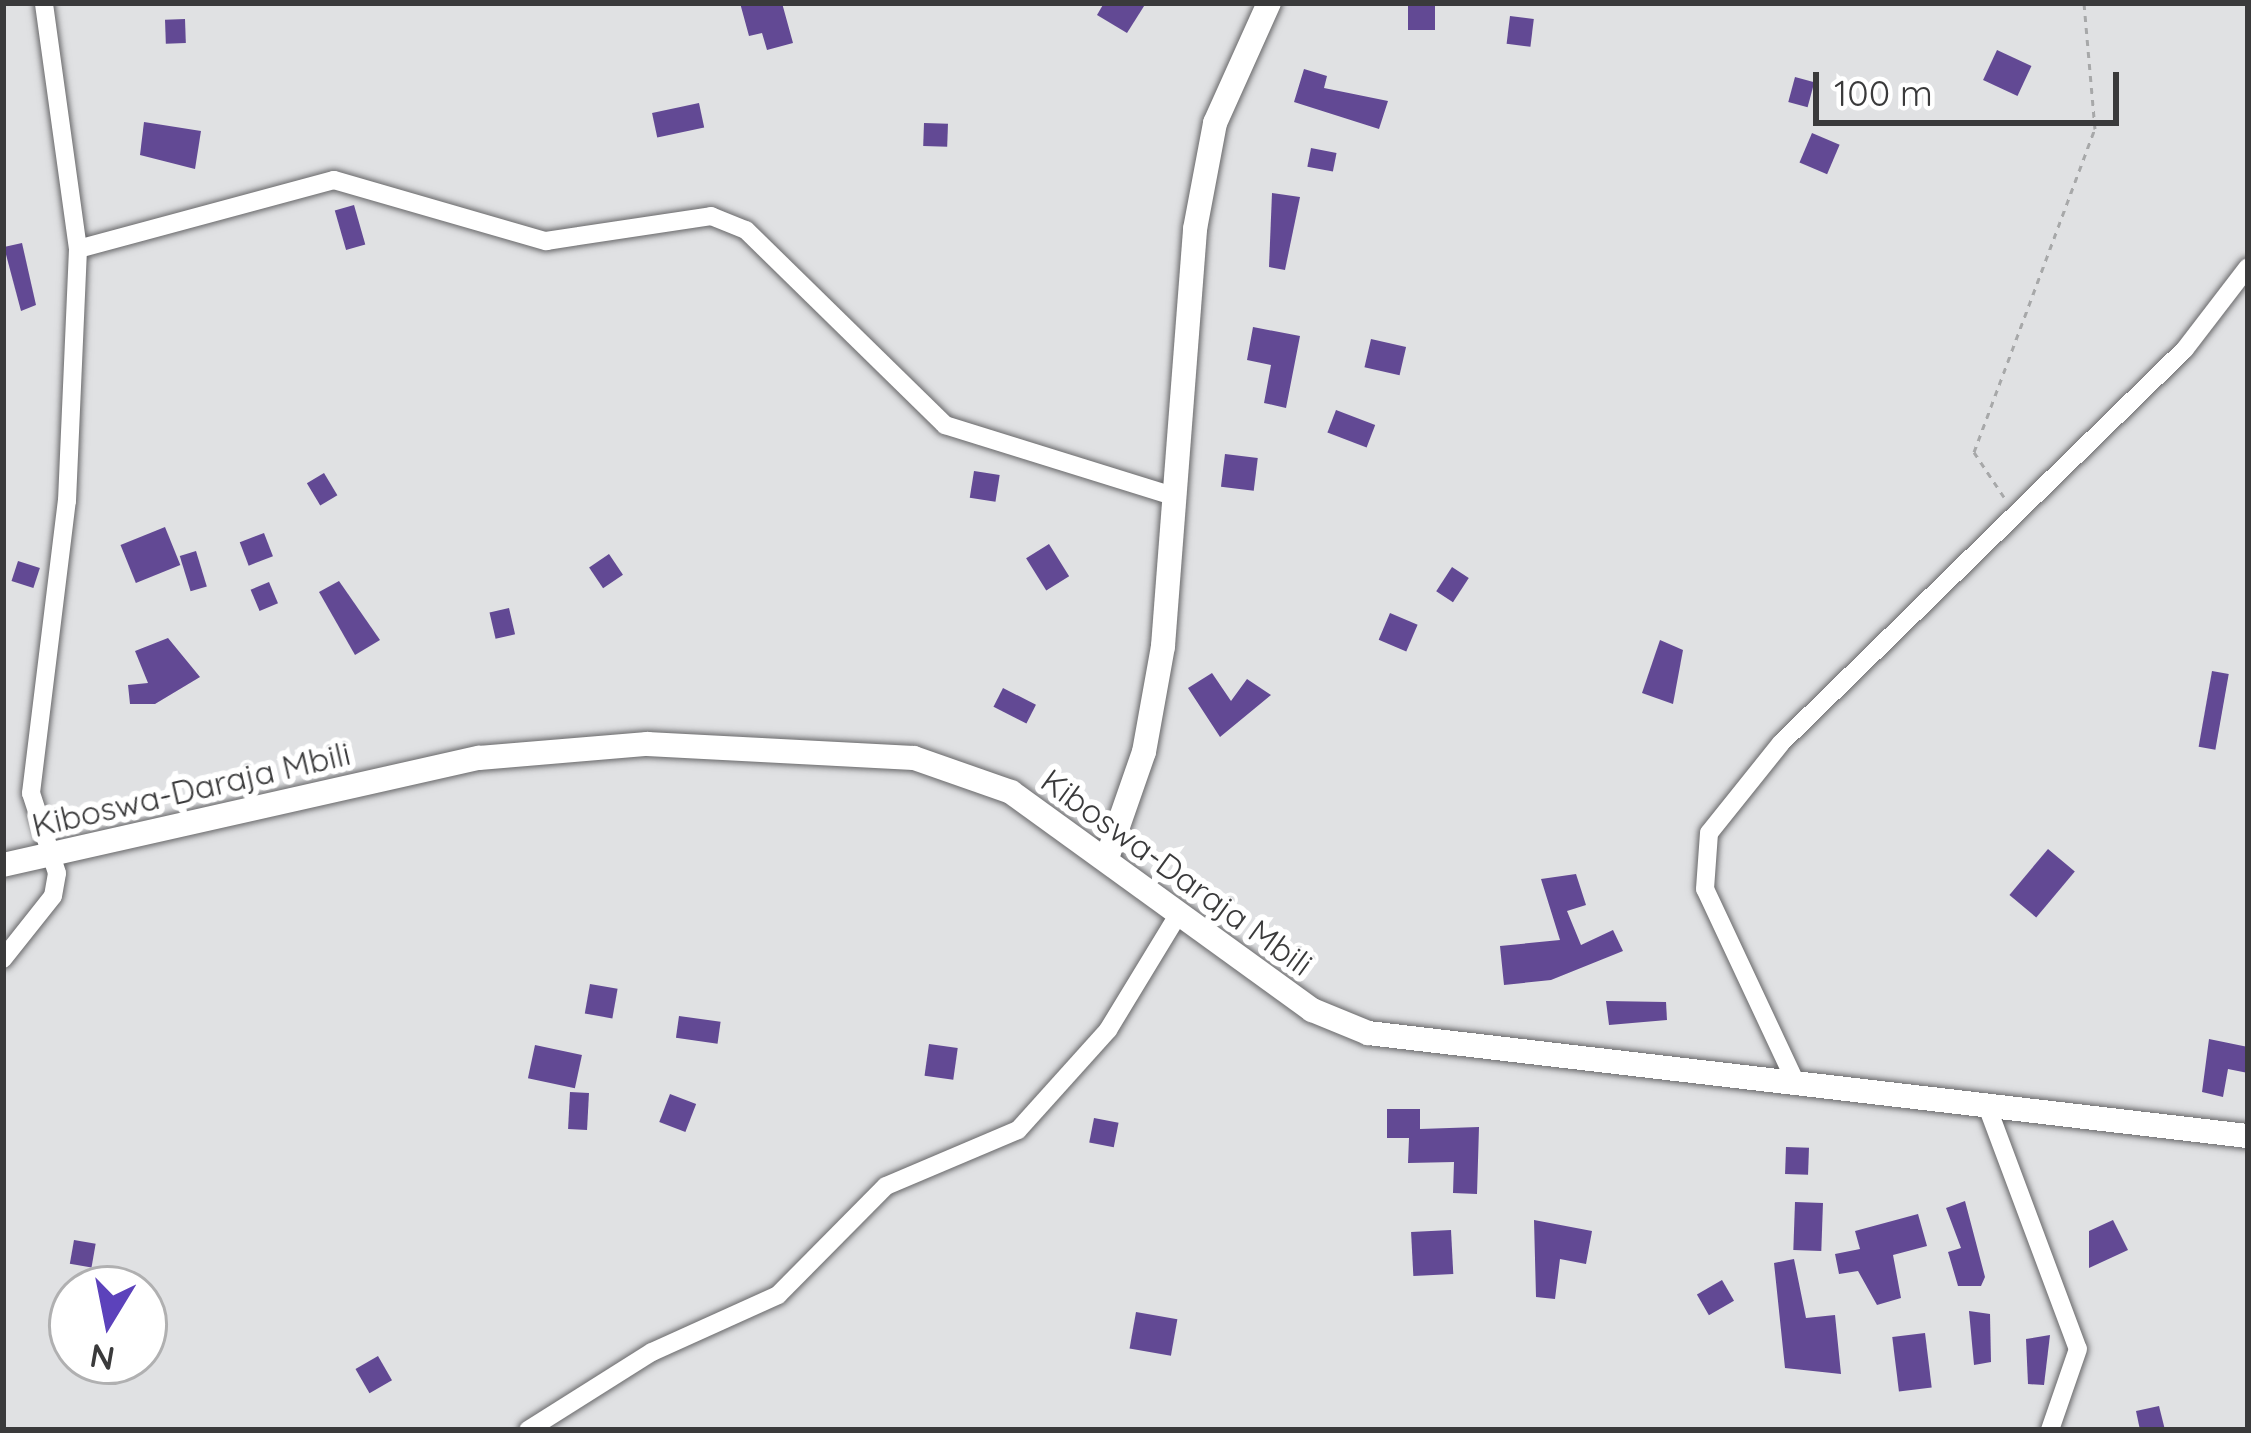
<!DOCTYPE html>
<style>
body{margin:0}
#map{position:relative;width:2251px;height:1433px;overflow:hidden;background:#e0e1e3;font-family:Quicksand,sans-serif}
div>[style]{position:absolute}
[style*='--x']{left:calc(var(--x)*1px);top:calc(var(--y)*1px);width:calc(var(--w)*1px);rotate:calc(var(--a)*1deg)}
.building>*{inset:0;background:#624994;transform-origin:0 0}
.path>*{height:3px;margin-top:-1.5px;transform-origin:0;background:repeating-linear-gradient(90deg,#a7a8a9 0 6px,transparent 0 12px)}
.roads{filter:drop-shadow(0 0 3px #676769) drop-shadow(0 0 3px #676769)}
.minor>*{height:18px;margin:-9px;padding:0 9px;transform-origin:9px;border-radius:9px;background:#fff}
.secondary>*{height:24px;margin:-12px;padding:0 12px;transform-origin:12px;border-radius:12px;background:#fff}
span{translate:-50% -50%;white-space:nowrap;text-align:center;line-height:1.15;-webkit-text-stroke:12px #fff;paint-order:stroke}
.street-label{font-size:33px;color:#3a3a3b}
.frame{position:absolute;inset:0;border:6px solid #3a3a3b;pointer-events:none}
.north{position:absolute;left:48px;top:1265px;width:120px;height:120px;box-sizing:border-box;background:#fff;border:3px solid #b0b0b1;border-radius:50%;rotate:190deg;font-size:33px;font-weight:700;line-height:48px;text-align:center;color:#3a3a3b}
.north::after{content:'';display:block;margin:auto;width:42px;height:54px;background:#5c42bb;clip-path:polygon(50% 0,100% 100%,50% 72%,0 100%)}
.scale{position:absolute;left:1813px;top:72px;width:306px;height:54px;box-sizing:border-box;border:6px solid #3a3a3b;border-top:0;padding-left:15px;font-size:36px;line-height:42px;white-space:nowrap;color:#3a3a3b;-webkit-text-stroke:9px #fff;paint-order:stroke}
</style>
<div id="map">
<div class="building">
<div style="clip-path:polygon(740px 3px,782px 3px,793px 43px,767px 50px,762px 33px,749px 36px)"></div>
<div style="clip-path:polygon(1104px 3px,1146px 3px,1127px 33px,1097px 15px)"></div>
<div style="left:1408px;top:3px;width:27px;height:27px"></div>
<div style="left:1510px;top:16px;width:24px;height:28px;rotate:7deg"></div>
<div style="left:185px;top:19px;width:24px;height:20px;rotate:88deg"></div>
<div style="left:1997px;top:50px;width:38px;height:33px;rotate:25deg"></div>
<div style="clip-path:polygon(1304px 69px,1327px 76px,1324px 88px,1388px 101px,1379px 129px,1294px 102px)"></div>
<div style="left:1795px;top:77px;width:20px;height:26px;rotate:15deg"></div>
<div style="left:699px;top:103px;width:25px;height:48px;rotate:78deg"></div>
<div style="clip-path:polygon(144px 122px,201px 131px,195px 169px,140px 155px)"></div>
<div style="left:924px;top:123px;width:24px;height:23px;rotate:2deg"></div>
<div style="left:1812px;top:133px;width:30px;height:32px;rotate:23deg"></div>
<div style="left:1311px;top:148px;width:26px;height:19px;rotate:11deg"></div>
<div style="clip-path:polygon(1272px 193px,1300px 197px,1285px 270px,1269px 267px)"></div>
<div style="left:354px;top:205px;width:41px;height:20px;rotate:74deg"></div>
<div style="clip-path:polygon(22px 243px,36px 305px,21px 311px,4px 247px)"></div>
<div style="clip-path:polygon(1253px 327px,1300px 336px,1286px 408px,1264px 403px,1271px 365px,1247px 360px)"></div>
<div style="left:1371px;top:339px;width:36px;height:29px;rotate:13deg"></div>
<div style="left:1336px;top:410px;width:42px;height:24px;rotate:21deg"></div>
<div style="left:1225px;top:454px;width:33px;height:33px;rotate:7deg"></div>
<div style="left:974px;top:471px;width:26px;height:27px;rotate:9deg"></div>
<div style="left:324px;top:473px;width:26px;height:20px;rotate:59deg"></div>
<div style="left:165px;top:527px;width:41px;height:48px;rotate:68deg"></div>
<div style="left:264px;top:533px;width:25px;height:26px;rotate:69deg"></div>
<div style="left:1049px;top:544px;width:38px;height:27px;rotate:58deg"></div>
<div style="left:196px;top:551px;width:37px;height:17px;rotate:73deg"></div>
<div style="left:609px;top:554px;width:25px;height:24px;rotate:56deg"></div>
<div style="left:18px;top:561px;width:23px;height:21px;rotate:18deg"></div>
<div style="left:1452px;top:567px;width:20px;height:29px;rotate:33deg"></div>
<div style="clip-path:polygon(339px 581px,380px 640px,355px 655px,319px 592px)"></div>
<div style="left:269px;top:582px;width:23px;height:20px;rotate:67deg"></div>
<div style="left:509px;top:608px;width:27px;height:20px;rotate:77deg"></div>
<div style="left:1390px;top:613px;width:30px;height:29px;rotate:23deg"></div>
<div style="clip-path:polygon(168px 638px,200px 677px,155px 704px,130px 704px,128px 685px,148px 683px,135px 651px)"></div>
<div style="clip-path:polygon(1660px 640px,1683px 650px,1673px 704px,1642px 693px)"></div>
<div style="left:2212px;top:671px;width:17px;height:77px;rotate:10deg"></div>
<div style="clip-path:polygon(1212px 673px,1231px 701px,1247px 679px,1271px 695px,1220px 737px,1188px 688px)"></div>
<div style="left:1003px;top:688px;width:37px;height:21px;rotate:27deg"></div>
<div style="left:2048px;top:849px;width:35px;height:60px;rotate:40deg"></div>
<div style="clip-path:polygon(1576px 874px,1586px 905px,1567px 911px,1581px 945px,1613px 930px,1623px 951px,1551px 980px,1504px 985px,1500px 946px,1560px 940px,1541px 879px)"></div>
<div style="left:590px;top:984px;width:28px;height:30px;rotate:10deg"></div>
<div style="clip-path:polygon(1606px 1001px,1666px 1002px,1667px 1020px,1609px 1025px)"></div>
<div style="left:679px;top:1016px;width:42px;height:22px;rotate:8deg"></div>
<div style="clip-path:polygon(2209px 1039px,2248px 1047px,2248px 1073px,2228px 1069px,2223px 1097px,2202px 1092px)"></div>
<div style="left:929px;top:1044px;width:29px;height:32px;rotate:8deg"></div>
<div style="left:535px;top:1045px;width:48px;height:34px;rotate:12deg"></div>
<div style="left:570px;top:1092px;width:19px;height:37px;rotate:3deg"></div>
<div style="left:670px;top:1094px;width:28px;height:30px;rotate:21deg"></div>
<div style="clip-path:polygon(1387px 1109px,1420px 1109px,1420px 1129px,1479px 1127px,1477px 1194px,1453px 1193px,1454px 1162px,1408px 1163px,1409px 1138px,1387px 1138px)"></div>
<div style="left:1094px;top:1118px;width:25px;height:25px;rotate:11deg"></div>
<div style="left:1786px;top:1147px;width:23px;height:27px;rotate:2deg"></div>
<div style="clip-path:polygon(1965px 1201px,1985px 1277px,1981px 1286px,1958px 1286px,1948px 1252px,1961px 1248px,1946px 1208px)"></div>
<div style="left:1795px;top:1202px;width:28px;height:48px;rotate:2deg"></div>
<div style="clip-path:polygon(1918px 1214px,1927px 1246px,1893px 1255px,1901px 1298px,1877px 1305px,1858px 1271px,1839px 1274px,1835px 1254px,1860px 1249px,1855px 1231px)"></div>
<div style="clip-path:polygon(1534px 1220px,1592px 1231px,1586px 1264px,1560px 1259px,1555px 1299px,1536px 1297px)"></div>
<div style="clip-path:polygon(2113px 1220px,2128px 1250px,2089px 1268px,2089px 1231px)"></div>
<div style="left:1451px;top:1230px;width:44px;height:40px;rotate:87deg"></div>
<div style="left:74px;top:1240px;width:22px;height:24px;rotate:10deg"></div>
<div style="clip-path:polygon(1794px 1259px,1806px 1318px,1835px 1315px,1841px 1374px,1785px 1368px,1774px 1263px)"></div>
<div style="left:1722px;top:1280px;width:24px;height:29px;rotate:60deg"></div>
<div style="clip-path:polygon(1969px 1311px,1990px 1314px,1991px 1362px,1974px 1365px)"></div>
<div style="left:1136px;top:1312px;width:42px;height:37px;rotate:10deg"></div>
<div style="left:1925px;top:1333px;width:55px;height:33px;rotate:83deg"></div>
<div style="clip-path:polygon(2050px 1335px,2044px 1385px,2028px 1384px,2026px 1339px)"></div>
<div style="left:378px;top:1356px;width:28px;height:26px;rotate:60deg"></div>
<div style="clip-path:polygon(2159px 1406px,2165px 1430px,2140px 1430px,2136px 1411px)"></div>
</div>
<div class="path">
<div style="--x:2004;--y:497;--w:54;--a:-123.7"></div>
<div style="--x:1974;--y:452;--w:345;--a:-69.5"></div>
<div style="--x:2095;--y:129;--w:126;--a:-95"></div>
</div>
<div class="roads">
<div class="minor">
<div style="--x:78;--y:249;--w:265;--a:-15.1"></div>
<div style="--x:334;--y:180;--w:221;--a:16.1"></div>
<div style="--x:546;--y:241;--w:167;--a:-8.6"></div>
<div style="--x:711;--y:216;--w:38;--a:22"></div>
<div style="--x:746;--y:230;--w:279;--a:44.4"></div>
<div style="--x:945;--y:425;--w:242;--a:17.3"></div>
<div style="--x:3;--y:959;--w:80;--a:-51.6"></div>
<div style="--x:53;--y:896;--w:23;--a:-80"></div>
<div style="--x:57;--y:873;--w:84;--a:-108"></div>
<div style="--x:31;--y:793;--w:294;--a:-83"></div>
<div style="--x:67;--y:501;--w:252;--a:-87.5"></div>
<div style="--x:78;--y:249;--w:248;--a:-97.9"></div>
<div style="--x:1796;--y:1083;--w:214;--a:-115.1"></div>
<div style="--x:1705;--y:889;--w:56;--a:-85.9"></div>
<div style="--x:1709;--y:833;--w:115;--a:-51.3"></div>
<div style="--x:1781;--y:743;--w:564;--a:-44.28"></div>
<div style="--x:2185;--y:349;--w:103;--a:-52.5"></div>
<div style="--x:1987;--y:1106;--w:259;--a:69.5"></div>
<div style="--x:2078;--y:1349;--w:86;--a:109.1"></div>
<div style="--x:528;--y:1430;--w:146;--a:-32.2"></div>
<div style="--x:652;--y:1352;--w:138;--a:-24.3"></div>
<div style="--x:778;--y:1295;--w:153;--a:-45.3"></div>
<div style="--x:886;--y:1186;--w:143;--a:-23"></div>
<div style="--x:1018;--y:1130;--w:135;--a:-48"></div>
<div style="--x:1108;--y:1030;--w:131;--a:-58.7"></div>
</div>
<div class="secondary">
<div style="--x:1107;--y:858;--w:112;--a:-70.8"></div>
<div style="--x:1144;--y:752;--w:108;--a:-79.8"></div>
<div style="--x:1163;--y:646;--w:418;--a:-85.6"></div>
<div style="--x:1195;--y:229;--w:108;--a:-79.3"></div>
<div style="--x:1215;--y:123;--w:132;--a:-65.8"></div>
<div style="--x:3;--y:865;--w:488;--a:-12.7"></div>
<div style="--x:479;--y:758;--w:169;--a:-4.8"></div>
<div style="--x:647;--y:744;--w:267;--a:3"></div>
<div style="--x:914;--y:758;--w:103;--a:19.3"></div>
<div style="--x:1011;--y:792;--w:372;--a:35.9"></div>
<div style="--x:1312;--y:1010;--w:61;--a:22.3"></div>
<div style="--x:1368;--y:1033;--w:886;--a:6.68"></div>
</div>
</div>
<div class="street-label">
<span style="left:191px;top:789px;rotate:-13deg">Kiboswa-Daraja Mbili</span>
<span style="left:1177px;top:872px;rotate:36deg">Kiboswa-Daraja Mbili</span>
</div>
<div class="frame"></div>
<div class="north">N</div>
<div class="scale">100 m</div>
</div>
